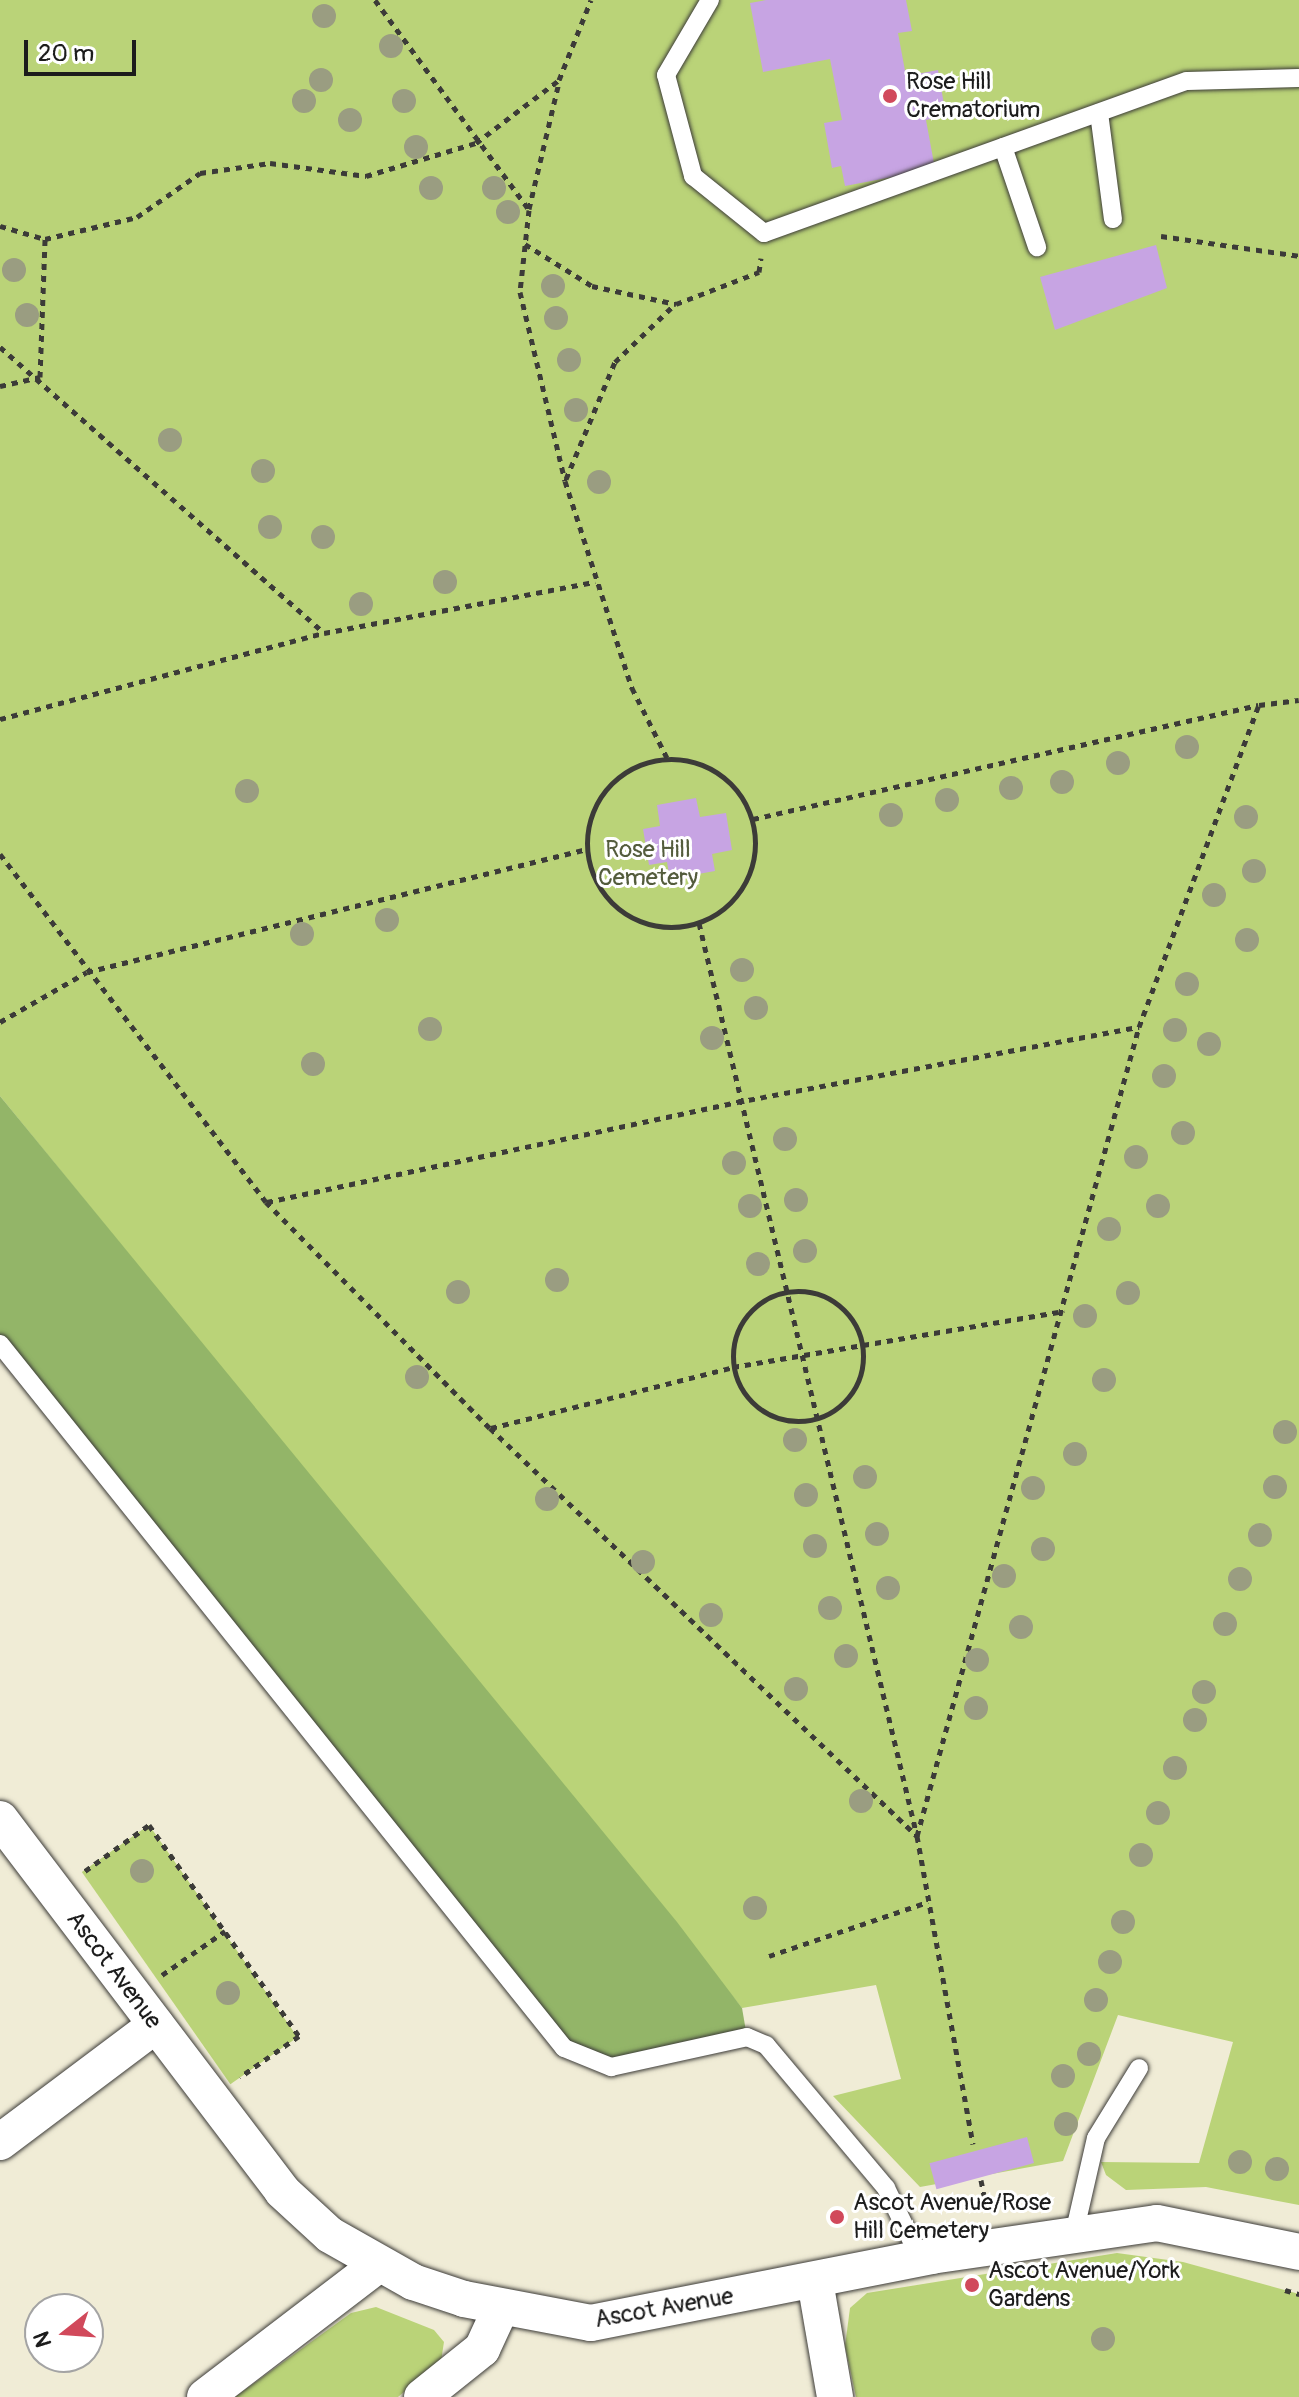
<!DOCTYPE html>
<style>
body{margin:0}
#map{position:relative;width:1299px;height:2397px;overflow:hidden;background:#f0ecd6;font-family:Pangolin,sans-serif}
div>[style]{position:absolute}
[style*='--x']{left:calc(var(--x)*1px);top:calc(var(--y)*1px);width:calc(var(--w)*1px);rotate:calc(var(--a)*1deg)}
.green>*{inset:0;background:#bad378;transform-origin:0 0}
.forest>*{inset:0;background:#93b568}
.building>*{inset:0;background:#c7a4e3;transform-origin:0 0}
.path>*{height:5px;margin-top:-2.5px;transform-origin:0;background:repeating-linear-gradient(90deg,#3c3b38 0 6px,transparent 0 12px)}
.path>.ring{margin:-2.5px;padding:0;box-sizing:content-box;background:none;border:5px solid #3c3b38;border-radius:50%}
.roads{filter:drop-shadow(0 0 2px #3c3b38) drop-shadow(0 0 2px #3c3b38)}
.lane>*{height:18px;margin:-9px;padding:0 9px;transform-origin:9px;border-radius:9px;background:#fff}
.street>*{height:36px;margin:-18px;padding:0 18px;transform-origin:18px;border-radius:18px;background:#fff}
.trees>*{width:24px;height:24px;margin:-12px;border-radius:50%;background:#9a9d81}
.dots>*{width:22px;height:22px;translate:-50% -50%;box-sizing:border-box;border:4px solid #fff;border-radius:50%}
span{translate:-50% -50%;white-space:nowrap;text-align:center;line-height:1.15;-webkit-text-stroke:6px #fff;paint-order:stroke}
.poi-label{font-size:24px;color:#1c1c1c}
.left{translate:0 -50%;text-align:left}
.park-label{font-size:24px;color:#535c3c}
.street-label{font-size:24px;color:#1c1c1c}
.north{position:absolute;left:24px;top:2293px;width:80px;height:80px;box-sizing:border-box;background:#fff;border:2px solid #a4a4a4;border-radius:50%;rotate:253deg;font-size:22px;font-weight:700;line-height:32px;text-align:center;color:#1c1c1c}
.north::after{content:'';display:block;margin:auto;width:28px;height:36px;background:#d1495b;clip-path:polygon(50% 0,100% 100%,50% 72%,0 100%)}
.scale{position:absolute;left:24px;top:40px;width:112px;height:36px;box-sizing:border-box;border:4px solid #1c1c1c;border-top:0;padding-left:10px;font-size:24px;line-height:28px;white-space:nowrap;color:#1c1c1c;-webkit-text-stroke:6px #fff;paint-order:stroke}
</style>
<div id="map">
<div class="green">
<div style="clip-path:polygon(0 0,1299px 0,1299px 2205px,1206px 2187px,1126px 2190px,1106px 2175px,1101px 2162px,1199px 2163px,1233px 2042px,1118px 2015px,1063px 2161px,920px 2187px,833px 2096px,901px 2079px,876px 1985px,742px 2008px,0 1096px)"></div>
<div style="left:149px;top:1825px;width:259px;height:82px;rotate:55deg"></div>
<div style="clip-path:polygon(1117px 2253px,1183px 2262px,1299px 2294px,1299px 2397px,856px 2397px,845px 2346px,850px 2308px,867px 2293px)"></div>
<div style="clip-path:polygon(376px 2307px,434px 2330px,444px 2342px,441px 2361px,398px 2397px,235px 2397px,351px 2313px)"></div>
</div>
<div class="forest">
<div style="clip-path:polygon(0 1096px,677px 1922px,742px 2008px,747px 2037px,611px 2067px,564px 2048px,0 1344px)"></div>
</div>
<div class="building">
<div style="clip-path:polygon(766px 0,906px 0,912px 31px,898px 33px,906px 76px,938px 70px,946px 116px,926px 120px,935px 169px,845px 186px,841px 166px,832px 168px,824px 123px,842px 120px,830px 59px,763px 72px,750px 3px)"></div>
<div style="clip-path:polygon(1156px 245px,1167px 288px,1055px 330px,1040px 277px)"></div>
<div style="clip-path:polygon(696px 798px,700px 817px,726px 813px,732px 850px,712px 854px,715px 871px,670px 879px,667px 862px,649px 865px,643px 829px,660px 826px,657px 805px)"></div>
<div style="left:1027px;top:2137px;width:27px;height:101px;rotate:75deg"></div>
</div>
<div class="path">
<div style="--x:375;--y:0;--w:260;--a:53.7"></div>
<div style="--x:529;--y:210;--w:82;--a:96.3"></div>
<div style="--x:520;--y:292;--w:194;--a:76.6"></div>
<div style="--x:565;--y:481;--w:218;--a:72.1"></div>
<div style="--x:632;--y:688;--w:78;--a:63.4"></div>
<div style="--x:529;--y:209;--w:130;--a:-76.7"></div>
<div style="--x:0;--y:226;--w:47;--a:16.1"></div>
<div style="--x:1161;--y:236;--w:139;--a:8.2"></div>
<div style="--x:525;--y:244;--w:79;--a:32.1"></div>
<div style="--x:592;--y:286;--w:86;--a:12.1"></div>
<div style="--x:676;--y:304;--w:89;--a:-21.1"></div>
<div style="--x:759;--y:272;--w:14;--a:-82"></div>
<div style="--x:0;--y:347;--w:431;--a:41.4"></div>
<div style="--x:0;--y:386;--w:41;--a:-12.7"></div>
<div style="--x:40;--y:377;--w:138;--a:-87.9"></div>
<div style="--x:45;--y:239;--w:95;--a:-13.4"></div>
<div style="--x:137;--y:217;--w:77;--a:-34.9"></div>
<div style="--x:200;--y:173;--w:71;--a:-8.1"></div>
<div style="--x:270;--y:163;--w:97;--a:7.7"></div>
<div style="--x:366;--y:176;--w:115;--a:-16.7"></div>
<div style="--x:476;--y:143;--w:104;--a:-37.2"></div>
<div style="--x:559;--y:80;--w:86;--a:-68.2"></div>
<div style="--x:566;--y:479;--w:127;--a:-67.3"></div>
<div style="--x:615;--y:362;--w:83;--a:-44"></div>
<div style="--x:0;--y:719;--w:335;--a:-14.9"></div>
<div style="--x:324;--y:633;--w:276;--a:-10.7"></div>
<div class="ring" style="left:587px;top:759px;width:163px;height:163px"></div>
<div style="--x:753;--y:819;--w:518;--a:-12.72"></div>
<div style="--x:0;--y:854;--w:438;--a:52.6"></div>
<div style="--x:266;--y:1202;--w:318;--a:45.3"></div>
<div style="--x:490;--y:1428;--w:591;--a:43.7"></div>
<div style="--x:917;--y:1836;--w:839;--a:-74.66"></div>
<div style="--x:1139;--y:1027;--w:344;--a:-69.6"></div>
<div style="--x:1259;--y:705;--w:40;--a:-7.1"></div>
<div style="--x:699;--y:923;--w:939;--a:76.57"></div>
<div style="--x:917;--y:1836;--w:313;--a:79.7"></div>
<div style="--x:0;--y:1022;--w:100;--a:-29.9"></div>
<div style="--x:87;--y:972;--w:515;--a:-13.82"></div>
<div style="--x:267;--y:1202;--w:481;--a:-12"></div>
<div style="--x:737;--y:1102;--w:409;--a:-10.6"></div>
<div class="ring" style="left:733px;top:1291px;width:125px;height:125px"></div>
<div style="--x:491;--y:1428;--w:250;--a:-14.1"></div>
<div style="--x:733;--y:1367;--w:336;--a:-9.6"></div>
<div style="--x:85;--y:1871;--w:79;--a:-35.7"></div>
<div style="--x:149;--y:1825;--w:259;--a:54.6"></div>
<div style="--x:299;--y:2036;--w:72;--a:145.2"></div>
<div style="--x:769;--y:1956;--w:168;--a:-18.8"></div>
<div style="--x:162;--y:1975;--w:77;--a:-34.9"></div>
<div style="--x:981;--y:2180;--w:32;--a:79"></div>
<div style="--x:1285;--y:2290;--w:15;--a:16"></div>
</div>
<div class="roads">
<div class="lane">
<div style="--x:710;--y:0;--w:87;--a:120.4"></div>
<div style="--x:666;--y:75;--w:105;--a:75"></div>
<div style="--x:693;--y:176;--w:91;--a:38.8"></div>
<div style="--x:764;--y:233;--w:449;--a:-19.8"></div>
<div style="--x:1187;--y:81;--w:112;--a:-1.5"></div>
<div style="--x:1099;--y:113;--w:107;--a:82.5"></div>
<div style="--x:1003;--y:147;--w:106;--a:71.2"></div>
<div style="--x:0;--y:1344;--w:902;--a:51.3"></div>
<div style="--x:564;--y:2048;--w:51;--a:22"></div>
<div style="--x:611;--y:2067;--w:139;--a:-12.4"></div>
<div style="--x:747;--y:2037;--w:21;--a:23"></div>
<div style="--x:766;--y:2045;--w:187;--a:50"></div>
<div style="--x:886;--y:2188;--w:78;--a:64.1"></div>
<div style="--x:1074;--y:2234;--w:98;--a:-77.1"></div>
<div style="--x:1096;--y:2138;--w:82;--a:-58.4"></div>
</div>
<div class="street">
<div style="--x:0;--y:1819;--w:467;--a:52.8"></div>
<div style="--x:282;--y:2191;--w:65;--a:42.5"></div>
<div style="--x:330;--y:2235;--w:95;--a:29.5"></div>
<div style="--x:413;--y:2282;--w:54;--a:18.4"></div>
<div style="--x:464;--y:2299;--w:129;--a:10.7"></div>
<div style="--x:591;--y:2323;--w:347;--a:-11.1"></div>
<div style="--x:931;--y:2256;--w:228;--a:-8.3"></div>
<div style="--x:1157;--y:2223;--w:145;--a:11.5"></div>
<div style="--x:0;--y:2142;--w:195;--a:-36.9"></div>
<div style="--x:815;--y:2281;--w:118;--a:80.2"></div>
<div style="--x:205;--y:2397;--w:219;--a:-37.4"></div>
<div style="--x:422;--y:2397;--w:77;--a:-38.7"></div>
<div style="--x:482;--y:2349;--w:43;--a:-65.2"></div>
</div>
</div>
<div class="trees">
<div style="left:324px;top:16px"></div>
<div style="left:391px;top:46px"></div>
<div style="left:321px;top:80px"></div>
<div style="left:304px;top:101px"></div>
<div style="left:404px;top:101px"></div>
<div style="left:350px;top:120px"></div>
<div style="left:416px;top:147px"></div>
<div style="left:431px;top:188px"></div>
<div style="left:494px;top:188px"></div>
<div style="left:508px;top:212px"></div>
<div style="left:14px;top:270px"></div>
<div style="left:553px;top:286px"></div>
<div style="left:27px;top:315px"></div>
<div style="left:556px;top:318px"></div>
<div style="left:569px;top:360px"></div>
<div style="left:576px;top:410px"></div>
<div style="left:170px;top:440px"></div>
<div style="left:263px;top:471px"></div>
<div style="left:599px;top:482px"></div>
<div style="left:270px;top:527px"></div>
<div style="left:323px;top:537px"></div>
<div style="left:445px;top:582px"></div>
<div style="left:361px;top:604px"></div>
<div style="left:1187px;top:747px"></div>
<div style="left:1118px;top:763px"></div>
<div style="left:1062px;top:782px"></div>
<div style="left:1011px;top:788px"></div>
<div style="left:247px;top:791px"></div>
<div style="left:947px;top:800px"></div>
<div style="left:891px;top:815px"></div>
<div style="left:1246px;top:817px"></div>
<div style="left:1254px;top:871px"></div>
<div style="left:1214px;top:895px"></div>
<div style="left:387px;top:920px"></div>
<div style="left:302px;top:934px"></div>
<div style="left:1247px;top:940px"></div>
<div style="left:742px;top:970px"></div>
<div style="left:1187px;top:984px"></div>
<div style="left:756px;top:1008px"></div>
<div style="left:430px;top:1029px"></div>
<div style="left:1175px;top:1030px"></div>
<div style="left:712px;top:1038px"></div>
<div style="left:1209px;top:1044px"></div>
<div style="left:313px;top:1064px"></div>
<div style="left:1164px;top:1076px"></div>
<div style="left:1183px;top:1133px"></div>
<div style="left:785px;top:1139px"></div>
<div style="left:1136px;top:1157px"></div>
<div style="left:734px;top:1163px"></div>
<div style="left:796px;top:1200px"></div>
<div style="left:750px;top:1206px"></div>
<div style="left:1158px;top:1206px"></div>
<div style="left:1109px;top:1229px"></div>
<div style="left:805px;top:1251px"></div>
<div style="left:758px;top:1264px"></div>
<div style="left:557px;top:1280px"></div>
<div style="left:458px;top:1292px"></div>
<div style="left:1128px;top:1293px"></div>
<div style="left:1085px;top:1316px"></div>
<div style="left:417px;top:1377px"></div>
<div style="left:1104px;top:1380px"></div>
<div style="left:1285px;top:1432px"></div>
<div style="left:795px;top:1440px"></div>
<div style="left:1075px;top:1454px"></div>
<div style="left:865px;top:1477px"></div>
<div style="left:1275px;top:1487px"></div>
<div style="left:1033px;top:1488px"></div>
<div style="left:806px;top:1495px"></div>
<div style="left:547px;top:1499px"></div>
<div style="left:877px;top:1534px"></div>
<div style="left:1260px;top:1535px"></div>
<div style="left:815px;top:1546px"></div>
<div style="left:1043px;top:1549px"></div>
<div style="left:643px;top:1562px"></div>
<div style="left:1004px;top:1576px"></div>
<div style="left:1240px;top:1579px"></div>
<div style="left:888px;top:1588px"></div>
<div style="left:830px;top:1608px"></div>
<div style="left:711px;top:1615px"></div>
<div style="left:1225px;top:1624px"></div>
<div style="left:1021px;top:1627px"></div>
<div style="left:846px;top:1656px"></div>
<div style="left:977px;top:1660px"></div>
<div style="left:796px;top:1689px"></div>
<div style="left:1204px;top:1692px"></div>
<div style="left:976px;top:1708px"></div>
<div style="left:1195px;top:1720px"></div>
<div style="left:1175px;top:1768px"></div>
<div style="left:861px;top:1801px"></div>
<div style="left:1158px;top:1813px"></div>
<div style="left:1141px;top:1855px"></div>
<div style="left:142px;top:1871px"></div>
<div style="left:755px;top:1908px"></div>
<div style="left:1123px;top:1922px"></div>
<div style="left:1110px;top:1962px"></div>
<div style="left:228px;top:1993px"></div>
<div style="left:1096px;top:2000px"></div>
<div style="left:1089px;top:2054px"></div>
<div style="left:1063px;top:2076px"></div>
<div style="left:1066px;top:2124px"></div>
<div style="left:1240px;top:2162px"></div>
<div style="left:1277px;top:2169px"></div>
<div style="left:1103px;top:2339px"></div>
</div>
<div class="dots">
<div style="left:890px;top:96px;background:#d1495b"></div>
<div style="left:837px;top:2217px;background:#d1495b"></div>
<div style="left:972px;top:2285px;background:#d1495b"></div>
</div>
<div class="poi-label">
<span class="left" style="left:906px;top:96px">Rose Hill<br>Crematorium</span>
<span class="left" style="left:853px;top:2217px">Ascot Avenue/Rose<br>Hill Cemetery</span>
<span class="left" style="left:988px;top:2285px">Ascot Avenue/York<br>Gardens</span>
</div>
<div class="park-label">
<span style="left:648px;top:864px">Rose Hill<br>Cemetery</span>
</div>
<div class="street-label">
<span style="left:114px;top:1970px;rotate:53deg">Ascot Avenue</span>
<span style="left:664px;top:2308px;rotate:-10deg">Ascot Avenue</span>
</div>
<div class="north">N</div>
<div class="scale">20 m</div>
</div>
